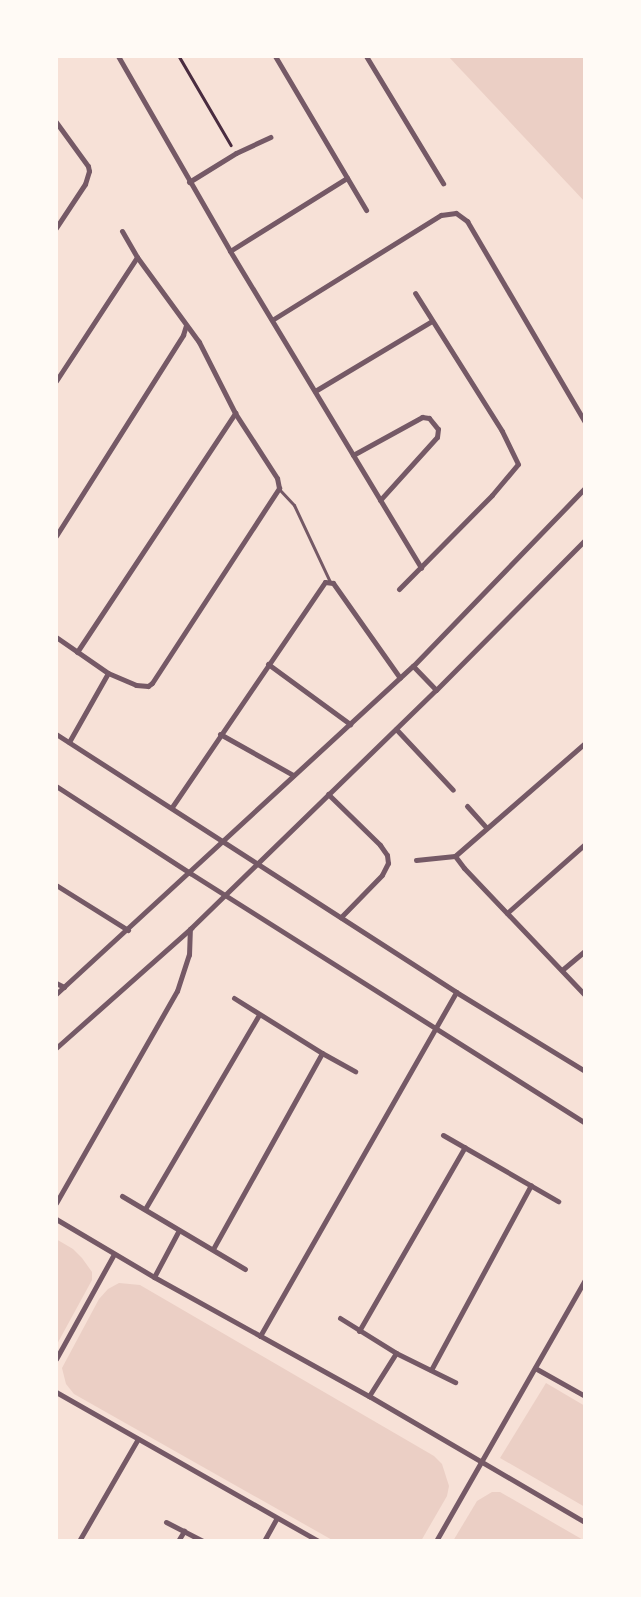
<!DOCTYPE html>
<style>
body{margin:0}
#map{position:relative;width:641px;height:1597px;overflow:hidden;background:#f7e1d7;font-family:"Space Grotesk",sans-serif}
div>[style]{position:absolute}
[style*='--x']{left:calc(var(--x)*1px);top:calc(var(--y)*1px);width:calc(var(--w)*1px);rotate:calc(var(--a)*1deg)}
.green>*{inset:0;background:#ebcfc5}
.path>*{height:2.5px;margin:-1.25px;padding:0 1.25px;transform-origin:1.25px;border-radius:1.25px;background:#4a2c40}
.service>*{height:3px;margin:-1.5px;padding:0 1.5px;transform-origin:1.5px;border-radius:1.5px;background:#755966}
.minor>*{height:5px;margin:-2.5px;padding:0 2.5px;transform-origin:2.5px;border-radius:2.5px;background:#755966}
span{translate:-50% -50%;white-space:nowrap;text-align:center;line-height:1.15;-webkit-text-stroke:4px #fffaf5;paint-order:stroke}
.frame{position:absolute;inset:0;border:58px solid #fffaf5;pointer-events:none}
</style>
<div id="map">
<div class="green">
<div style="clip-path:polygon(448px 56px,585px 56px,585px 202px)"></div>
<div style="clip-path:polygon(56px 1239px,73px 1249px,82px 1258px,92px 1272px,92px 1280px,56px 1346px)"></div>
<div style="clip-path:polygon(119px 1283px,140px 1285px,434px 1456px,442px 1464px,449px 1486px,447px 1496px,421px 1541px,334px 1541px,74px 1394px,66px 1384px,62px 1368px,99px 1299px,108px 1289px)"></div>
<div style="clip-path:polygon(546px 1383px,585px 1406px,585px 1507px,500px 1458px)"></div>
<div style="clip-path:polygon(492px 1492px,500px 1492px,585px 1541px,453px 1541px,477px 1501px)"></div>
</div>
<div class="path">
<div style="--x:179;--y:56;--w:103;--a:59.7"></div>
</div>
<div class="service">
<div style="--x:279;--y:489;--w:22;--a:47"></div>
<div style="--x:294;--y:505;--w:85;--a:64.9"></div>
</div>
<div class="minor">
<div style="--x:118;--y:56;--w:225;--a:60.1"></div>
<div style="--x:230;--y:251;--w:370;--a:58.9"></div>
<div style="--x:275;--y:56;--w:179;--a:59.4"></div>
<div style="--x:366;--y:56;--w:149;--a:58.8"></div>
<div style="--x:56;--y:122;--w:54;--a:54"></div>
<div style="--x:88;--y:166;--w:5;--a:79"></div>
<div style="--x:89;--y:171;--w:14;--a:107"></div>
<div style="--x:85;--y:184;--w:53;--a:123.4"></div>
<div style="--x:189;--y:182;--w:55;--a:-31.7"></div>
<div style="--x:236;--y:153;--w:38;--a:-25"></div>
<div style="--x:230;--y:251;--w:138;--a:-32"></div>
<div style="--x:272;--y:320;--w:199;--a:-31.9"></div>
<div style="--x:441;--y:215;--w:15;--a:-8"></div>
<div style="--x:456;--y:213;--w:14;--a:36"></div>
<div style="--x:467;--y:221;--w:233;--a:59.6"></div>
<div style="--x:56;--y:381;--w:148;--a:-56.8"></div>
<div style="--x:315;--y:391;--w:136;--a:-30.9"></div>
<div style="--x:353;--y:455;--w:79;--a:-28.8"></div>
<div style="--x:422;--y:417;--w:7;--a:8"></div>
<div style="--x:429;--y:418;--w:14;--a:51"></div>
<div style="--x:438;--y:429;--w:8;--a:97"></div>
<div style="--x:437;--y:437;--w:85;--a:132.1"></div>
<div style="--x:56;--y:536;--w:238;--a:-57.7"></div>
<div style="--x:183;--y:335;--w:10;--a:-73"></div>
<div style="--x:399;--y:589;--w:132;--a:-45.3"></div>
<div style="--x:492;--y:495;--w:40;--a:-50"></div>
<div style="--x:518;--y:464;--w:37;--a:-116"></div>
<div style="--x:502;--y:431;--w:163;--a:-122.2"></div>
<div style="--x:56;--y:637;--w:63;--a:34.7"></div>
<div style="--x:108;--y:673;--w:30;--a:23"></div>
<div style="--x:136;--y:685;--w:12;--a:5"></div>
<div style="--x:148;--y:686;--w:5;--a:-37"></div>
<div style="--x:152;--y:683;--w:233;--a:-56.9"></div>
<div style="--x:279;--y:488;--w:10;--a:-101"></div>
<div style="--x:277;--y:478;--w:77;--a:-122.9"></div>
<div style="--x:235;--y:413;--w:80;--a:-116.9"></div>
<div style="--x:199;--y:342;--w:105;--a:-126.1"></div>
<div style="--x:137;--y:257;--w:30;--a:-120"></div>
<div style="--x:77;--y:652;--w:287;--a:-56.5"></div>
<div style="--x:268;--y:664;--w:102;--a:36.2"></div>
<div style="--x:413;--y:666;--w:33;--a:46"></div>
<div style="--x:396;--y:729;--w:83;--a:46.9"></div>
<div style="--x:56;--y:734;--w:476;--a:32.8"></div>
<div style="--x:456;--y:992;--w:151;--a:31.5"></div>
<div style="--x:220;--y:734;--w:84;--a:29.3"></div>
<div style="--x:69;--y:742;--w:79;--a:-60.5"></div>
<div style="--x:56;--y:786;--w:160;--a:33"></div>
<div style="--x:190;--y:873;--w:467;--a:32.3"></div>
<div style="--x:328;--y:794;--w:73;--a:44.4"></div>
<div style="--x:380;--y:845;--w:12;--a:55"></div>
<div style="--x:387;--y:855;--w:8;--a:83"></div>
<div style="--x:388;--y:863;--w:13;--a:117"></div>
<div style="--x:382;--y:875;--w:59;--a:134.3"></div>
<div style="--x:467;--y:806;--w:28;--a:48"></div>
<div style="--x:172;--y:807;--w:272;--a:-55.8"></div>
<div style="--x:325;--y:582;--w:8;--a:7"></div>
<div style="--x:333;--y:583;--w:116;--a:54.8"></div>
<div style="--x:455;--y:856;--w:15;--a:53"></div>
<div style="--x:464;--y:868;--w:175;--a:46.4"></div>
<div style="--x:416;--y:860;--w:39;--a:-6"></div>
<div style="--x:455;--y:856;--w:172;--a:-41"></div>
<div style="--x:56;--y:885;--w:85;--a:32"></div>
<div style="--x:507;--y:913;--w:104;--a:-41.5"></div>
<div style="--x:562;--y:970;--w:30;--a:-40"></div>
<div style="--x:56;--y:983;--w:9;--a:27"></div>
<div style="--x:56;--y:994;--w:485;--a:-42.6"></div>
<div style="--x:413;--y:666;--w:248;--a:-46"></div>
<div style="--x:234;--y:998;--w:104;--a:32"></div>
<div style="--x:322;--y:1053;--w:38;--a:29"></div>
<div style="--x:56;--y:1048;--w:181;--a:-41.6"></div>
<div style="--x:191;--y:928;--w:342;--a:-44.2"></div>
<div style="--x:436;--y:690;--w:211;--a:-45.2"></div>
<div style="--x:443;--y:1135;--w:133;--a:29.9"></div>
<div style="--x:122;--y:1196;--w:143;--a:30.7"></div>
<div style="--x:56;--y:1203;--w:244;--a:-60.3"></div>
<div style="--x:177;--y:991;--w:38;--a:-72"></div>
<div style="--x:189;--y:955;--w:26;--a:-88"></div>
<div style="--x:145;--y:1209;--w:225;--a:-59.6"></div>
<div style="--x:56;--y:1219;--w:114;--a:30.6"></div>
<div style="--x:154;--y:1277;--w:246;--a:29"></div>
<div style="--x:369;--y:1396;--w:250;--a:30.3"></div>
<div style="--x:213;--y:1249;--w:224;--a:-60.9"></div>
<div style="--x:154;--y:1277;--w:53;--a:-62"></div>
<div style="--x:340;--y:1318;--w:66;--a:32"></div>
<div style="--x:396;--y:1353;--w:66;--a:26.2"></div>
<div style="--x:359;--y:1331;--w:212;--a:-60.1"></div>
<div style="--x:260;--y:1336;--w:396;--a:-60.3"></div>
<div style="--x:56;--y:1359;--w:120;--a:-61.1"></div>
<div style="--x:535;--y:1368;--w:57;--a:29.2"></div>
<div style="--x:431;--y:1370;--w:210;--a:-61.6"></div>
<div style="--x:56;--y:1392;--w:301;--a:29.6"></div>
<div style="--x:369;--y:1396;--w:51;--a:-57.9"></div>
<div style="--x:166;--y:1522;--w:42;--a:27.2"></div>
<div style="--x:79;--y:1541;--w:118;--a:-60"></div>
<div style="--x:178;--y:1541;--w:12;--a:-59"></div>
<div style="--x:264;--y:1541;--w:26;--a:-61"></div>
<div style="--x:436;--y:1541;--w:301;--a:-60.3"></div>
</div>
<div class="frame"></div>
</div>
